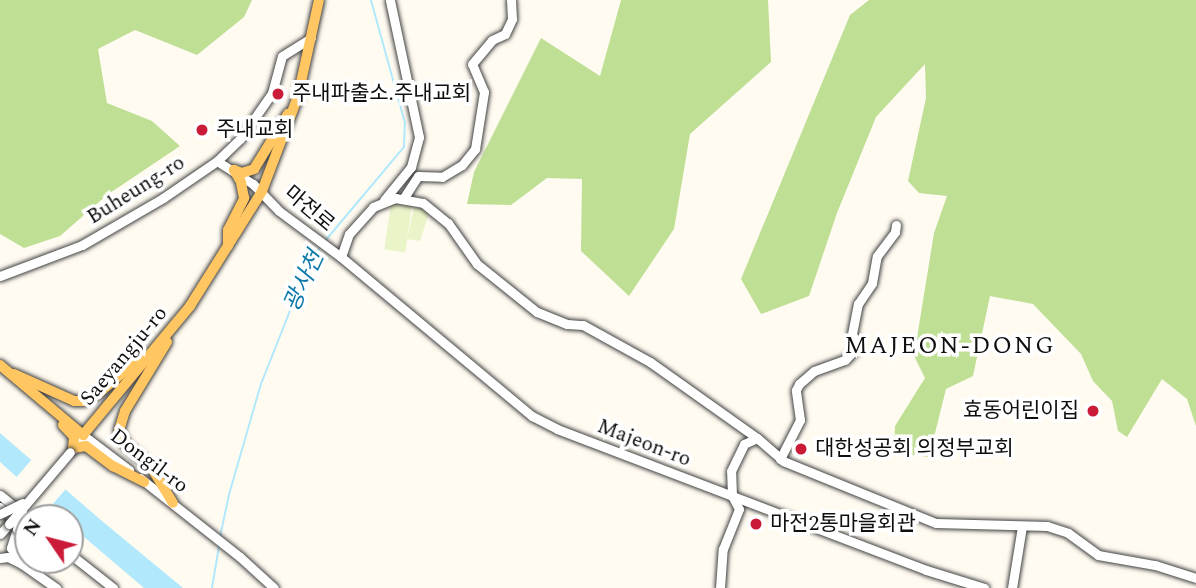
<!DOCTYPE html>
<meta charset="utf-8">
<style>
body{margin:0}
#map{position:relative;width:1196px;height:588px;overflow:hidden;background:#fffbf1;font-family:Spectral,"Noto Sans KR",serif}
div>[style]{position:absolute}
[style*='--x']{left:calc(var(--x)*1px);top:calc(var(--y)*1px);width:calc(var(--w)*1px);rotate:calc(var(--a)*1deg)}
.forest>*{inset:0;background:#bfdf95}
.pitch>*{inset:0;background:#eaf4c9;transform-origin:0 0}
.water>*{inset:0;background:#b1e8fb}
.pier>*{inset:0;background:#fffbf1;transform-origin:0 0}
.stream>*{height:2px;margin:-1px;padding:0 1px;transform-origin:1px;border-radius:1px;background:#b1e8fb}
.roads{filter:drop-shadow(0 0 2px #424242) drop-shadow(0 0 2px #424242)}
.minor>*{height:9px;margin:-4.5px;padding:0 4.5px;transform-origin:4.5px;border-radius:4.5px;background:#fff}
.major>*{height:10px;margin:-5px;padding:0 5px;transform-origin:5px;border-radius:5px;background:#ffc661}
.bridges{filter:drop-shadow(0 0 2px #424242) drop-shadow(0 0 2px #424242)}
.minor-bridge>*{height:9px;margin:-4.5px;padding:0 4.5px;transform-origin:4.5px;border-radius:4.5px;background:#fff}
.dots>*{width:19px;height:19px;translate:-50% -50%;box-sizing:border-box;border:4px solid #fff;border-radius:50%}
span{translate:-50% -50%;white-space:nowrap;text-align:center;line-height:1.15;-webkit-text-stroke:7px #fff;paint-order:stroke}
.poi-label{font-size:21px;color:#0f0f0f}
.left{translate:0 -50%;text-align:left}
.right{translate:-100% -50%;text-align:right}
.street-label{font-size:21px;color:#0f0f0f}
.water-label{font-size:23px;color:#0d79ab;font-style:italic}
.quarter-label{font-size:24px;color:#0f0f0f;letter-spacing:2px}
.north{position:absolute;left:14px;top:504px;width:70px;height:70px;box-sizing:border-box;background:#fff;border:2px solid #9f9f9f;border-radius:50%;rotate:305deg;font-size:19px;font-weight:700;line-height:28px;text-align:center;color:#0f0f0f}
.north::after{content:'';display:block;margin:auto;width:24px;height:32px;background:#ca1b38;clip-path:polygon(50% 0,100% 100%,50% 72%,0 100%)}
</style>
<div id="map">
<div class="forest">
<div style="clip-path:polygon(0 0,252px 0,244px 17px,197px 55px,135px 30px,98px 49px,107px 103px,152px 121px,180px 146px,107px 195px,60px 236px,24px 248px,0 234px)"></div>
<div style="clip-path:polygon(621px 0,768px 0,771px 62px,690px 134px,674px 229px,629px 296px,581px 251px,582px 179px,547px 178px,511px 205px,467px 204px,474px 172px,541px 38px,600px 76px)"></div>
<div style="clip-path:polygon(869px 0,1196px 0,1196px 426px,1187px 399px,1162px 379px,1127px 437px,1118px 431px,1112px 401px,1093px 381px,1081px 354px,1033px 304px,990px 296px,973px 376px,946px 389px,929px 457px,894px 452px,895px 426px,925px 378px,914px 356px,934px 233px,947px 196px,919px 193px,908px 181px,926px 98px,925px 64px,876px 117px,837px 213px,809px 296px,761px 314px,741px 279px,850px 15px)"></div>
</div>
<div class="pitch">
<div style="left:391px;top:203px;width:21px;height:47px;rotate:8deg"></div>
<div style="clip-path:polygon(414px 207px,430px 210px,420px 241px,407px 239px)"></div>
</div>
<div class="water">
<div style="clip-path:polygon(0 433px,102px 521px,183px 588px,144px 588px,70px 525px,70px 518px,62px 518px,0 462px)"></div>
</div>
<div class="pier">
<div style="left:34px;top:457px;width:45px;height:30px;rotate:41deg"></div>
</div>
<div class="stream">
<div style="--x:325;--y:241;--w:123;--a:-50"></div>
<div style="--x:404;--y:147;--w:24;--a:-88"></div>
<div style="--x:405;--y:123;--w:128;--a:-105.5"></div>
<div style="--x:220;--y:537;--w:40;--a:-78"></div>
<div style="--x:228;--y:498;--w:119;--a:-73.9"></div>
<div style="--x:261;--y:384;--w:114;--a:-68.4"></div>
<div style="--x:303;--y:278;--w:37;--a:-61"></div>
<div style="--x:212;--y:588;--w:43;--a:-80.5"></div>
</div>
<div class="roads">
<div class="minor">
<div style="--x:217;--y:161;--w:43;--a:32.6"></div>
<div style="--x:253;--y:184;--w:37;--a:46"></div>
<div style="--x:279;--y:211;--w:77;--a:36.6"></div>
<div style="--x:341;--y:257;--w:249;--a:39.8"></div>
<div style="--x:532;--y:416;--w:28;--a:27"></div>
<div style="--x:557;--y:429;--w:395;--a:20.9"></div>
<div style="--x:926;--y:570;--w:61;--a:17.2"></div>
<div style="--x:403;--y:199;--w:27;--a:-57"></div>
<div style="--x:418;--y:176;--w:24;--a:2"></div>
<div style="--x:442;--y:177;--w:23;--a:-31"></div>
<div style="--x:462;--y:165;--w:21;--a:-51"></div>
<div style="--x:475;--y:149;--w:58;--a:-81"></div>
<div style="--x:484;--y:92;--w:30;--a:-113"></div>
<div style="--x:472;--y:64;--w:31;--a:-50"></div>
<div style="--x:492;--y:40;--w:14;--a:-25"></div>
<div style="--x:505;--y:34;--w:17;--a:-65"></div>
<div style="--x:512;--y:19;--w:19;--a:-93"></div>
<div style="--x:384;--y:200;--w:43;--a:-50.7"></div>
<div style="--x:411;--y:167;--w:31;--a:-75"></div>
<div style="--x:419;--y:137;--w:140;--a:-102"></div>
<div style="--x:341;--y:257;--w:24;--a:-71"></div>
<div style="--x:349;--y:234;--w:36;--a:-48"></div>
<div style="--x:373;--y:207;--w:24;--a:-22"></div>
<div style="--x:395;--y:198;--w:28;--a:10"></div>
<div style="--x:423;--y:203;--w:32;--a:39"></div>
<div style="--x:448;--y:223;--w:50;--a:54.7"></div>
<div style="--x:477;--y:264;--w:77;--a:38.7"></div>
<div style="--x:537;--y:312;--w:32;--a:22"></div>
<div style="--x:567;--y:324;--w:16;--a:4"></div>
<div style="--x:583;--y:325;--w:77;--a:28.9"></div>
<div style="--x:650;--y:362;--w:131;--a:35.4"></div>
<div style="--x:757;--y:438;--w:35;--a:41"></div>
<div style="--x:783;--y:461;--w:165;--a:22.1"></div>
<div style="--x:936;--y:523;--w:111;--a:1.5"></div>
<div style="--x:1047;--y:526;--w:22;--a:18"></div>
<div style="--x:1068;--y:533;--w:37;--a:36"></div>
<div style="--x:1098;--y:555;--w:58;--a:10"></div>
<div style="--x:1155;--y:565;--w:43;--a:17.6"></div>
<div style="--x:0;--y:276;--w:88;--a:-20.7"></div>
<div style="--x:82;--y:245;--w:94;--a:-30.1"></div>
<div style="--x:163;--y:198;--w:65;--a:-34.4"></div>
<div style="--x:217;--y:161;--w:32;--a:-44"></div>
<div style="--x:240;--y:139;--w:56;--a:-55.2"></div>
<div style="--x:272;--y:93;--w:38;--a:-75"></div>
<div style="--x:282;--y:56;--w:34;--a:-32"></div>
<div style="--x:72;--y:450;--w:19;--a:-54"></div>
<div style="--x:83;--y:435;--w:58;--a:37.3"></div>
<div style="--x:780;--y:459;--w:44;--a:-62.9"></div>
<div style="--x:800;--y:420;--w:30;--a:-98"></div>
<div style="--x:796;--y:390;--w:7;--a:-63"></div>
<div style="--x:799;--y:384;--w:20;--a:-41"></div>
<div style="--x:814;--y:371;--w:33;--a:-20"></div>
<div style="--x:845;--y:360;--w:19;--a:-47"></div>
<div style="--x:858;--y:346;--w:13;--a:-117"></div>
<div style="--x:852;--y:334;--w:31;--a:-79"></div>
<div style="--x:858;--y:304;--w:25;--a:-56"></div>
<div style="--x:872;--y:283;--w:27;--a:-80"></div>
<div style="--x:877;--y:256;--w:30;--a:-53"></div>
<div style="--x:895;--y:232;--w:7;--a:-82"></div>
<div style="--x:140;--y:478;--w:127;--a:38.3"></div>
<div style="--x:240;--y:557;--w:46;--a:42.4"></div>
<div style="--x:0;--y:495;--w:36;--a:39"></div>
<div style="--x:0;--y:507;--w:38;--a:42"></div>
<div style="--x:17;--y:529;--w:20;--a:108"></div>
<div style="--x:11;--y:548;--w:17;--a:54"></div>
<div style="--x:0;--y:534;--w:13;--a:-48"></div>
<div style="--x:70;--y:554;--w:55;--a:38.3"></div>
<div style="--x:0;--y:558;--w:8;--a:-7"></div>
<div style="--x:8;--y:557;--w:16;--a:27"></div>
<div style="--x:22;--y:564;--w:42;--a:35.2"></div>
<div style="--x:720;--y:588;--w:39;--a:-86"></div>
<div style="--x:723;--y:549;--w:43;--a:-68.2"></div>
<div style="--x:739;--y:509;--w:15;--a:-118"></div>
<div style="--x:732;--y:496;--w:25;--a:-92"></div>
<div style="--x:731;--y:471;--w:30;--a:-64"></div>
<div style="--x:744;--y:444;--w:14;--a:-25"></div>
<div style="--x:1012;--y:588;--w:63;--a:-80.8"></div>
</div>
<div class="major">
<div style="--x:234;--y:170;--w:9;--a:21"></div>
<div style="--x:242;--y:173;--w:13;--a:-18"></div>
<div style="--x:254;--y:169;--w:65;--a:-58.3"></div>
<div style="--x:228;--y:246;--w:16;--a:-90"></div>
<div style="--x:228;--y:230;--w:36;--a:-63"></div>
<div style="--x:244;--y:198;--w:16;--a:-101"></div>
<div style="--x:241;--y:182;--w:14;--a:-120"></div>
<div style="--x:167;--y:342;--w:81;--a:121.3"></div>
<div style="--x:125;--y:411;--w:21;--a:107"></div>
<div style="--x:119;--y:431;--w:16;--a:63"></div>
<div style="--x:126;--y:445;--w:33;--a:41"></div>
<div style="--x:151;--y:467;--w:42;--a:58.6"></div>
<div style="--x:0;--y:365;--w:109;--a:40.1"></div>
<div style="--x:83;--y:435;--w:168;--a:-50.3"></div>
<div style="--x:190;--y:306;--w:136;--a:-57.9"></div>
<div style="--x:262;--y:191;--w:102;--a:-69.2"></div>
<div style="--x:298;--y:96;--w:98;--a:-77.7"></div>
<div style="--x:14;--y:374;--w:66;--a:24.2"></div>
<div style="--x:74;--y:401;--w:10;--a:0"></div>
<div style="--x:84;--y:401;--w:18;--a:-29"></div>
<div style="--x:100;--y:392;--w:54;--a:-40.5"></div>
<div style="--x:63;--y:425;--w:16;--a:47"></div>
<div style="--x:74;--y:437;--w:11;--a:95"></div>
<div style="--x:73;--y:448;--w:13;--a:-9"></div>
<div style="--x:86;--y:446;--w:34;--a:37"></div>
<div style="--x:113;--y:466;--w:35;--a:27"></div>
</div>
</div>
<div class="bridges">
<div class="minor-bridge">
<div style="--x:0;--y:514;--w:25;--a:-26"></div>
<div style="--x:9;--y:524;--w:94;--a:-49.7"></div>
<div style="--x:17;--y:529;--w:19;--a:-74"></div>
</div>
</div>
<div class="dots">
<div style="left:278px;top:94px;background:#ca1b38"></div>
<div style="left:202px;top:130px;background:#ca1b38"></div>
<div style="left:1093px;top:411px;background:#ca1b38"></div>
<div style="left:801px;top:449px;background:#ca1b38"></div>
<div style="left:756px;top:524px;background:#ca1b38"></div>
</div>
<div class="poi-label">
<span class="left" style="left:292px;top:94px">주내파출소.주내교회</span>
<span class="left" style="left:216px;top:130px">주내교회</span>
<span class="right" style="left:1079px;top:411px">효동어린이집</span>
<span class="left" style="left:815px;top:449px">대한성공회 의정부교회</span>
<span class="left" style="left:770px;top:524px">마전2통마을회관</span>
</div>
<div class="street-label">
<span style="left:136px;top:190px;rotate:-32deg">Buheung-ro</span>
<span style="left:309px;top:209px;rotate:40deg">마전로</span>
<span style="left:124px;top:356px;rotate:-50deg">Saeyangju-ro</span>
<span style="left:644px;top:443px;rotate:21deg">Majeon-ro</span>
<span style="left:149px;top:461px;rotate:37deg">Dongil-ro</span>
</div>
<div class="water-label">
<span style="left:305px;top:282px;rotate:-65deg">광사천</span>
</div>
<div class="quarter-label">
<span style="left:950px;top:347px">MAJEON-DONG</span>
</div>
<div class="north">N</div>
</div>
